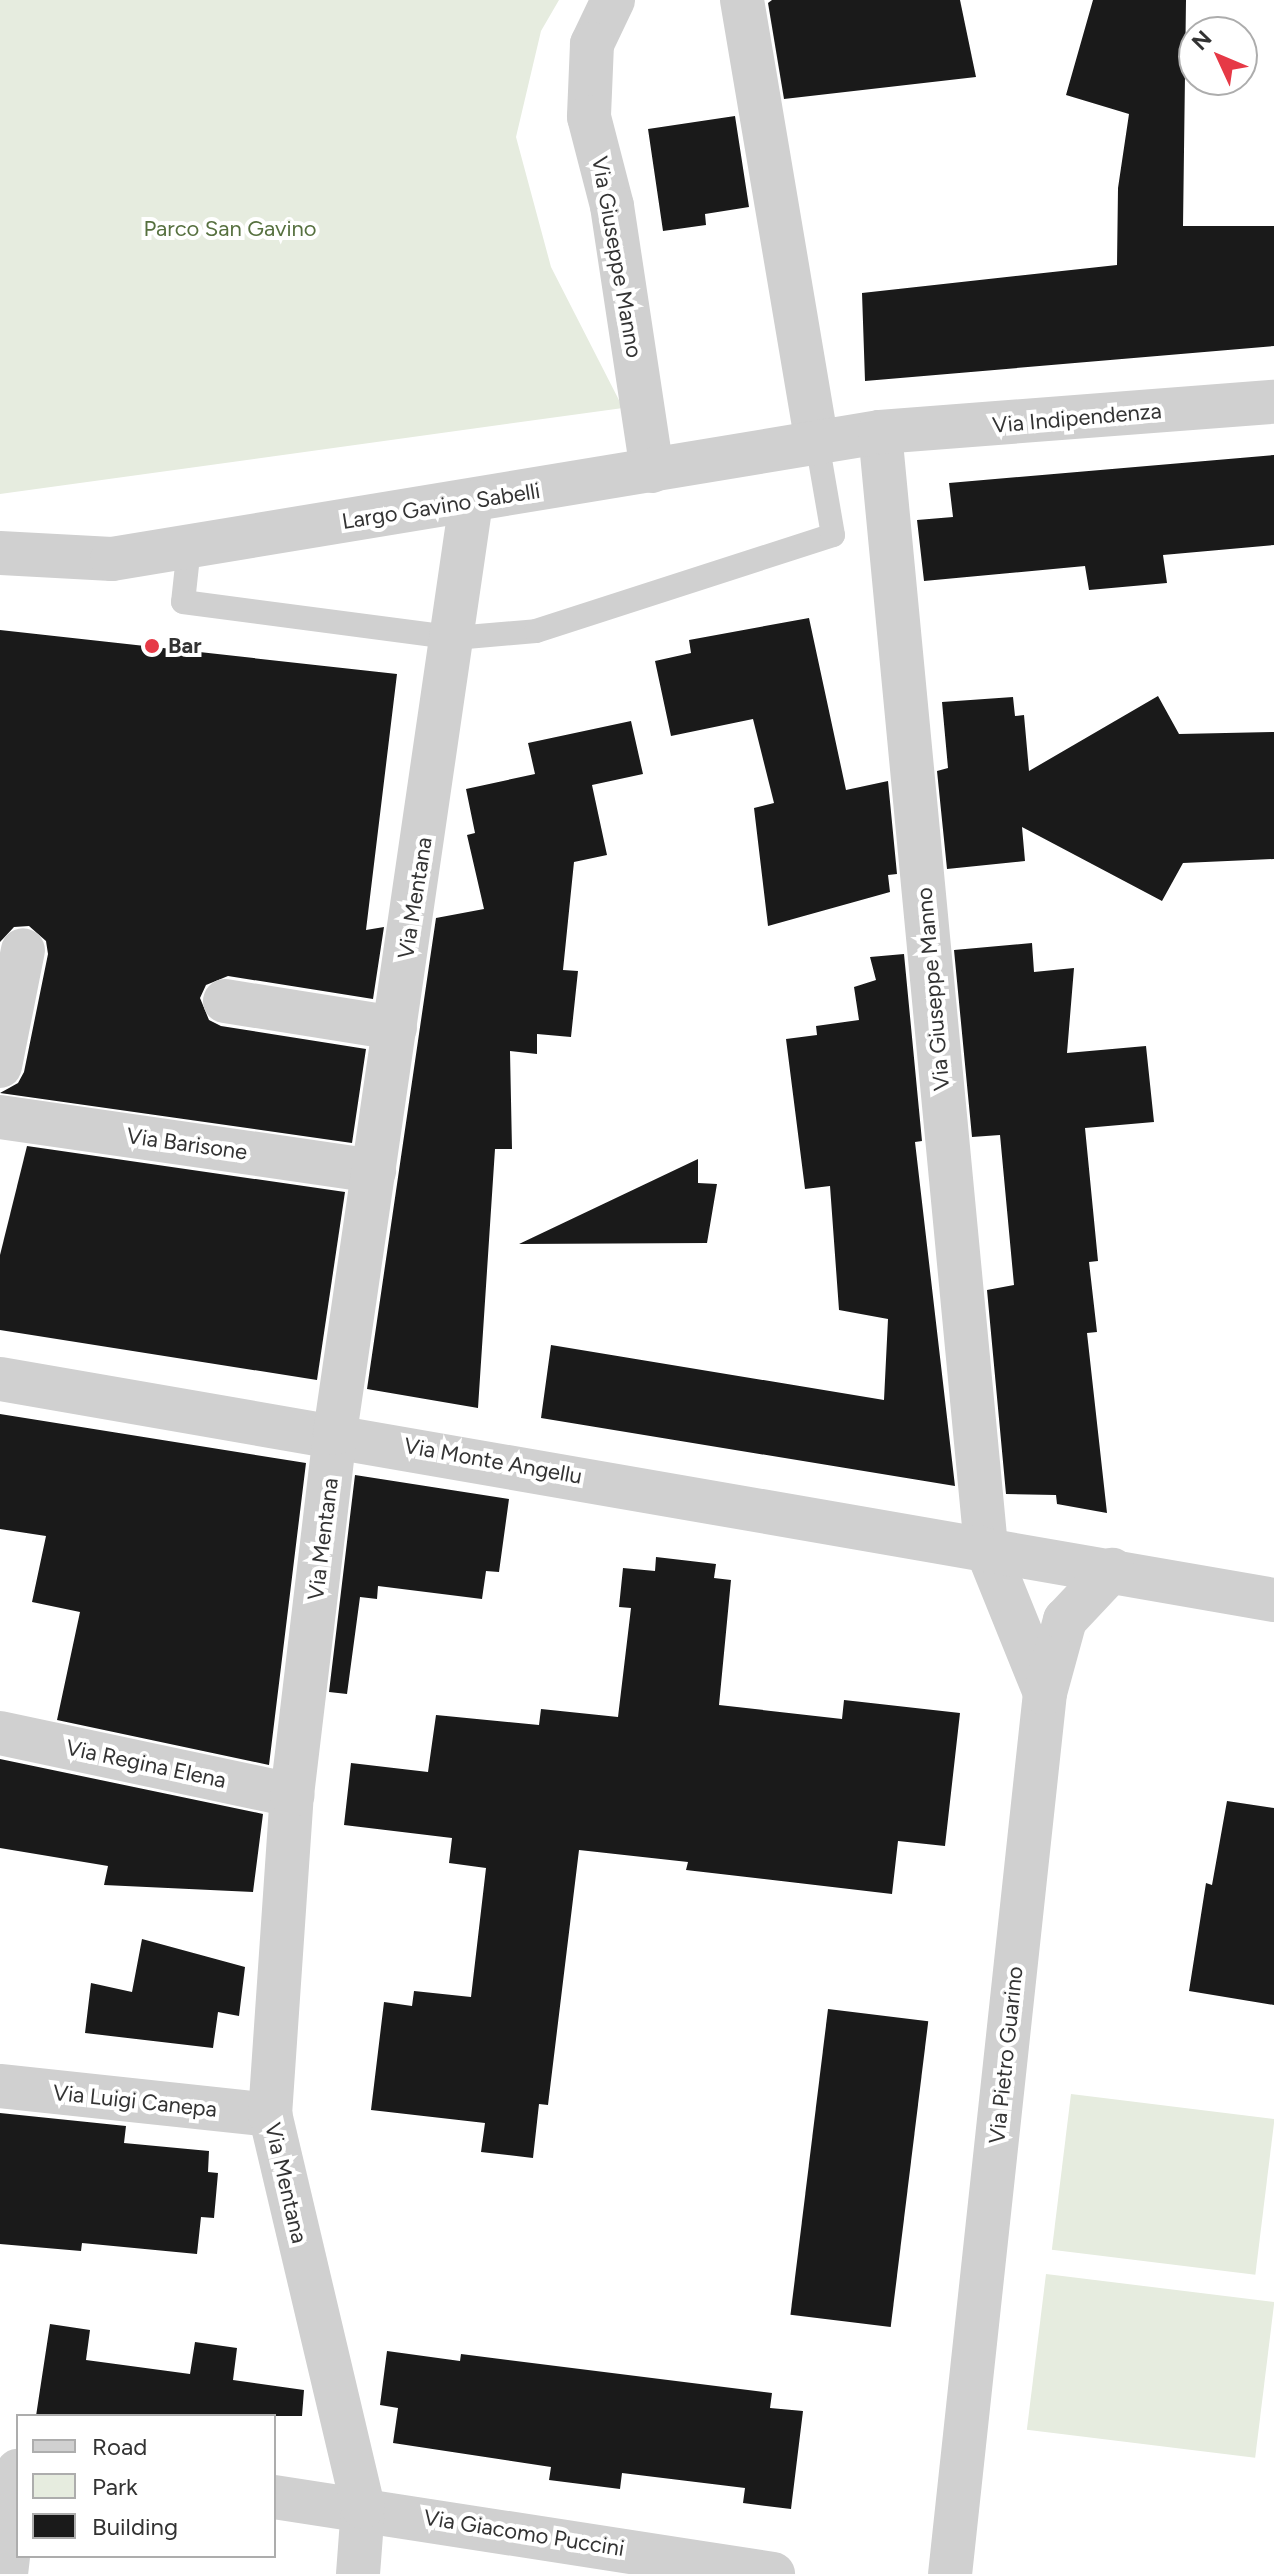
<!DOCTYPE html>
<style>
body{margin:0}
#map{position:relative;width:1274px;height:2574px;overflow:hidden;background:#fff;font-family:Figtree,sans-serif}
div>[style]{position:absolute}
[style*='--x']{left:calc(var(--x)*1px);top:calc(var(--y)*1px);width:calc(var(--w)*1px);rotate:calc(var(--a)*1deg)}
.green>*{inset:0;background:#e6ecdf;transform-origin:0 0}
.building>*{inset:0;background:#1a1a1a;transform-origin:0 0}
.lane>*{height:24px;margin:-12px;padding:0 12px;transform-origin:12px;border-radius:12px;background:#d0d0d0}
.street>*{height:44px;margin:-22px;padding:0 22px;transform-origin:22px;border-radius:22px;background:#d0d0d0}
.dots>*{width:22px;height:22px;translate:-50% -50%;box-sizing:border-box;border:4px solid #fff;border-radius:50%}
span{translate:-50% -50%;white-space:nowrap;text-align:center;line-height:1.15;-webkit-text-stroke:8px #fff;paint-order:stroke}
.park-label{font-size:22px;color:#56703f}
.street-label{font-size:22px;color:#333}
.poi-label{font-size:22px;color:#333;font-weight:700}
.left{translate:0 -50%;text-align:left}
.legend{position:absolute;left:16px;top:2414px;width:260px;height:144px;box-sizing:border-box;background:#fff;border:2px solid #adadad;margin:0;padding:10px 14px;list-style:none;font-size:24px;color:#333}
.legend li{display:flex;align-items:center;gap:16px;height:40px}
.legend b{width:40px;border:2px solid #adadad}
.north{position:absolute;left:1178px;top:16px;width:80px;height:80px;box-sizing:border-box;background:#fff;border:2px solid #adadad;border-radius:50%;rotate:314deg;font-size:22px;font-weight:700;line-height:32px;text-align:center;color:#333}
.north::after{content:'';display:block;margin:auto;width:28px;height:36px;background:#e63946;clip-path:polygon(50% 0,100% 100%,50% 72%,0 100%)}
</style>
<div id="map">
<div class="green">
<div style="clip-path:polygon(0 0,559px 0,541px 31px,516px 137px,551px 267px,623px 408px,0 494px)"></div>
<div style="left:1071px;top:2094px;width:205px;height:157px;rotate:7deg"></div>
<div style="left:1046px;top:2274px;width:230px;height:157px;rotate:7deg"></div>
</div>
<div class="building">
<div style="clip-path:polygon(772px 0,960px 0,976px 77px,784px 99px,768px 3px)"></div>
<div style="clip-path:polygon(1093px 0,1186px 0,1183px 226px,1274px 226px,1274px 346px,865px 381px,862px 293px,1117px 265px,1118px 188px,1129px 114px,1066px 95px)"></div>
<div style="clip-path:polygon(735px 116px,749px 207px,705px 214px,706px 225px,663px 231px,648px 129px)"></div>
<div style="clip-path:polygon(1274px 455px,1274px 545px,1163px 555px,1167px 583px,1089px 590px,1085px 566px,924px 581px,917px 520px,953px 517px,949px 483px)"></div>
<div style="clip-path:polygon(809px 618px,846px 790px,888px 781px,897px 874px,888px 875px,890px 892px,768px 926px,754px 808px,774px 803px,753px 719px,671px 736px,655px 661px,691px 653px,689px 640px)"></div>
<div style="clip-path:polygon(0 630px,397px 674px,366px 930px,384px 927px,373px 999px,228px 976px,206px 985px,200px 998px,209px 1020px,221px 1026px,366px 1049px,352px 1143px,0 1093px,18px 1083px,24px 1072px,48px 954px,46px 941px,29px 926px,14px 927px,0 942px)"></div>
<div style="clip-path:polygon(1158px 696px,1179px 734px,1274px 732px,1274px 859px,1183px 863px,1162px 901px,1022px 827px,1025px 861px,947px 869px,937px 771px,948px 768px,942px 702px,1013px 697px,1015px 716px,1024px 715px,1029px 771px)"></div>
<div style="clip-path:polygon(631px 721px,643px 774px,592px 785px,607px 855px,574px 862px,563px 970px,578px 971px,571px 1037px,537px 1034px,537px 1054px,510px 1051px,512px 1149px,495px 1149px,478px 1408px,367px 1389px,436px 918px,484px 909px,467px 835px,475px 833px,466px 789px,535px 774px,528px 743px)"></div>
<div style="clip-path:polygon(1032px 943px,1034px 972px,1074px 968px,1067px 1053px,1146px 1046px,1154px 1122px,1085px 1128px,1098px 1261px,1089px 1262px,1097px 1332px,1087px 1333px,1107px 1513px,1057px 1504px,1056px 1495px,1006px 1494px,987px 1290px,1014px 1285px,1000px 1135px,972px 1137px,954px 950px)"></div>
<div style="clip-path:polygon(904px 954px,922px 1141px,915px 1142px,955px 1486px,541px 1418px,551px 1345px,884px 1400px,888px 1319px,839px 1310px,830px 1186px,805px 1189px,786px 1039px,817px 1035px,816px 1026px,859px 1020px,854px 987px,876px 980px,870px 957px)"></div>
<div style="clip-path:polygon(27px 1146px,345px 1192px,317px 1380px,0 1330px,0 1255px)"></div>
<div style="clip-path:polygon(698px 1159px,698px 1183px,717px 1184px,707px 1243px,519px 1244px)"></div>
<div style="clip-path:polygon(0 1414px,306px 1463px,269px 1765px,57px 1720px,80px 1612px,32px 1602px,46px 1536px,0 1529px)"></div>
<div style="clip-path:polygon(355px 1475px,509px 1499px,499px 1572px,486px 1571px,482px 1599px,378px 1586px,377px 1599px,360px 1597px,347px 1694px,329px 1692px)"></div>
<div style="clip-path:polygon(656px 1557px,716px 1564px,714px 1578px,731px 1580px,719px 1705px,842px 1719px,844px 1700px,960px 1713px,945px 1846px,898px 1841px,892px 1894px,686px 1870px,688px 1862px,579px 1850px,548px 2105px,539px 2104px,533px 2158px,481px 2152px,485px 2123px,371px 2110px,384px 2002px,412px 2006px,414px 1991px,471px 1997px,486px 1868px,449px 1863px,452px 1838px,344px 1825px,351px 1763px,428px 1772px,436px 1715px,539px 1725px,541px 1709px,618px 1717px,631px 1608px,619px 1607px,623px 1568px,655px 1571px)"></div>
<div style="clip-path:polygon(0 1759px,263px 1814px,253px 1892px,104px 1885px,108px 1866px,0 1848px)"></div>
<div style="clip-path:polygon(1227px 1801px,1274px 1808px,1274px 2005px,1189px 1991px,1206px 1883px,1212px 1885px)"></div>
<div style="clip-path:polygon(142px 1939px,245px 1967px,239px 2016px,218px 2012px,213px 2048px,85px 2033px,91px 1983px,132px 1992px)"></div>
<div style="left:828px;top:2009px;width:101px;height:308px;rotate:7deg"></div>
<div style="clip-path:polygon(0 2113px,126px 2126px,124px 2143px,209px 2151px,208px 2172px,218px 2173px,214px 2218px,201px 2217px,197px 2254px,82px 2243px,81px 2251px,0 2244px)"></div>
<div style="clip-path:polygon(50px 2324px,90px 2330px,86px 2360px,190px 2374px,195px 2342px,237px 2348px,233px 2380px,304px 2390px,302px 2416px,36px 2416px)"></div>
<div style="clip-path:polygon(387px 2351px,460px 2361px,461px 2354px,772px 2393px,770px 2408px,803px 2411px,791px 2509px,743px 2503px,745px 2488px,622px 2473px,620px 2489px,549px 2480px,551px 2467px,393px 2443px,398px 2408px,380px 2405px)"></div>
</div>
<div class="lane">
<div style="--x:189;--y:547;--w:55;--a:96.2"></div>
<div style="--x:183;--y:602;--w:274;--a:7.5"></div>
<div style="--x:455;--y:638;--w:81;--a:-4.9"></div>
<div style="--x:536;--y:631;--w:312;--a:-17.9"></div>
<div style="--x:833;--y:535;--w:94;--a:-99.8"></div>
</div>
<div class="street">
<div style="--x:613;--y:0;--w:49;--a:115.5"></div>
<div style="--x:592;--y:44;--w:73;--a:92.4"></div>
<div style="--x:589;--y:117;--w:92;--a:75.5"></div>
<div style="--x:612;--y:206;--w:268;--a:81.4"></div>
<div style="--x:742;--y:0;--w:448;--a:80.4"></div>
<div style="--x:880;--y:432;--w:1120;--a:84.57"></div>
<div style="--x:986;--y:1547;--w:157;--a:68"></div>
<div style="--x:1045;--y:1693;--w:886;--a:96.15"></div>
<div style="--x:0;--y:553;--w:112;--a:3.1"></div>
<div style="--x:112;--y:559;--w:778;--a:-9.39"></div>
<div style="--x:880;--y:432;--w:395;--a:-4.4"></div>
<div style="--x:225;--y:1001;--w:172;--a:9"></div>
<div style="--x:0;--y:1066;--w:118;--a:-78.8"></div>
<div style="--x:0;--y:1117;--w:378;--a:8.2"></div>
<div style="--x:0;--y:1379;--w:1293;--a:9.84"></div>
<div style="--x:1045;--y:1693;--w:76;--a:-74.7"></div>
<div style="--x:1065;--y:1620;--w:69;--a:-46.8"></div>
<div style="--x:0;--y:1733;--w:299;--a:12"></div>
<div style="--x:0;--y:2086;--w:272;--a:6.1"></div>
<div style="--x:274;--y:2497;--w:505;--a:8.77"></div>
<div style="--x:6;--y:2574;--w:104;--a:-83.4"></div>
<div style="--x:358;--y:2574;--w:67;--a:-85.7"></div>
<div style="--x:363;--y:2507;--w:403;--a:-103.3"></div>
<div style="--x:270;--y:2115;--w:321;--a:-86.1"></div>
<div style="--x:292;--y:1795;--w:365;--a:-83.2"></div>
<div style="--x:335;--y:1433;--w:941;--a:-81.69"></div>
</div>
<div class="dots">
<div style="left:152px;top:646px;background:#e63946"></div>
</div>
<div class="park-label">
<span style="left:230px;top:229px">Parco San Gavino</span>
</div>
<div class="street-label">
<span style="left:617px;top:257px;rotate:80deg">Via Giuseppe Manno</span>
<span style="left:1077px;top:418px;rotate:-5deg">Via Indipendenza</span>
<span style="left:441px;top:506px;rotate:-9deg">Largo Gavino Sabelli</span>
<span style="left:415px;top:898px;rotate:-81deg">Via Mentana</span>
<span style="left:933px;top:989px;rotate:-95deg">Via Giuseppe Manno</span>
<span style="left:187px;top:1144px;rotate:8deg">Via Barisone</span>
<span style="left:493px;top:1461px;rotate:10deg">Via Monte Angellu</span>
<span style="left:323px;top:1539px;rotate:-83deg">Via Mentana</span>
<span style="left:146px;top:1764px;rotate:12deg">Via Regina Elena</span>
<span style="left:1006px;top:2055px;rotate:-84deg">Via Pietro Guarino</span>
<span style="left:135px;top:2101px;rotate:6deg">Via Luigi Canepa</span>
<span style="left:286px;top:2183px;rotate:77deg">Via Mentana</span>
<span style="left:524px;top:2533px;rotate:9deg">Via Giacomo Puccini</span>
</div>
<div class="poi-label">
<span class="left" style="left:168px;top:646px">Bar</span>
</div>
<ul class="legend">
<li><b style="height:10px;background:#d0d0d0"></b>Road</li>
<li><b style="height:22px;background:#e6ecdf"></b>Park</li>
<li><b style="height:22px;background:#1a1a1a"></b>Building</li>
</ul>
<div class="north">N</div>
</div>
